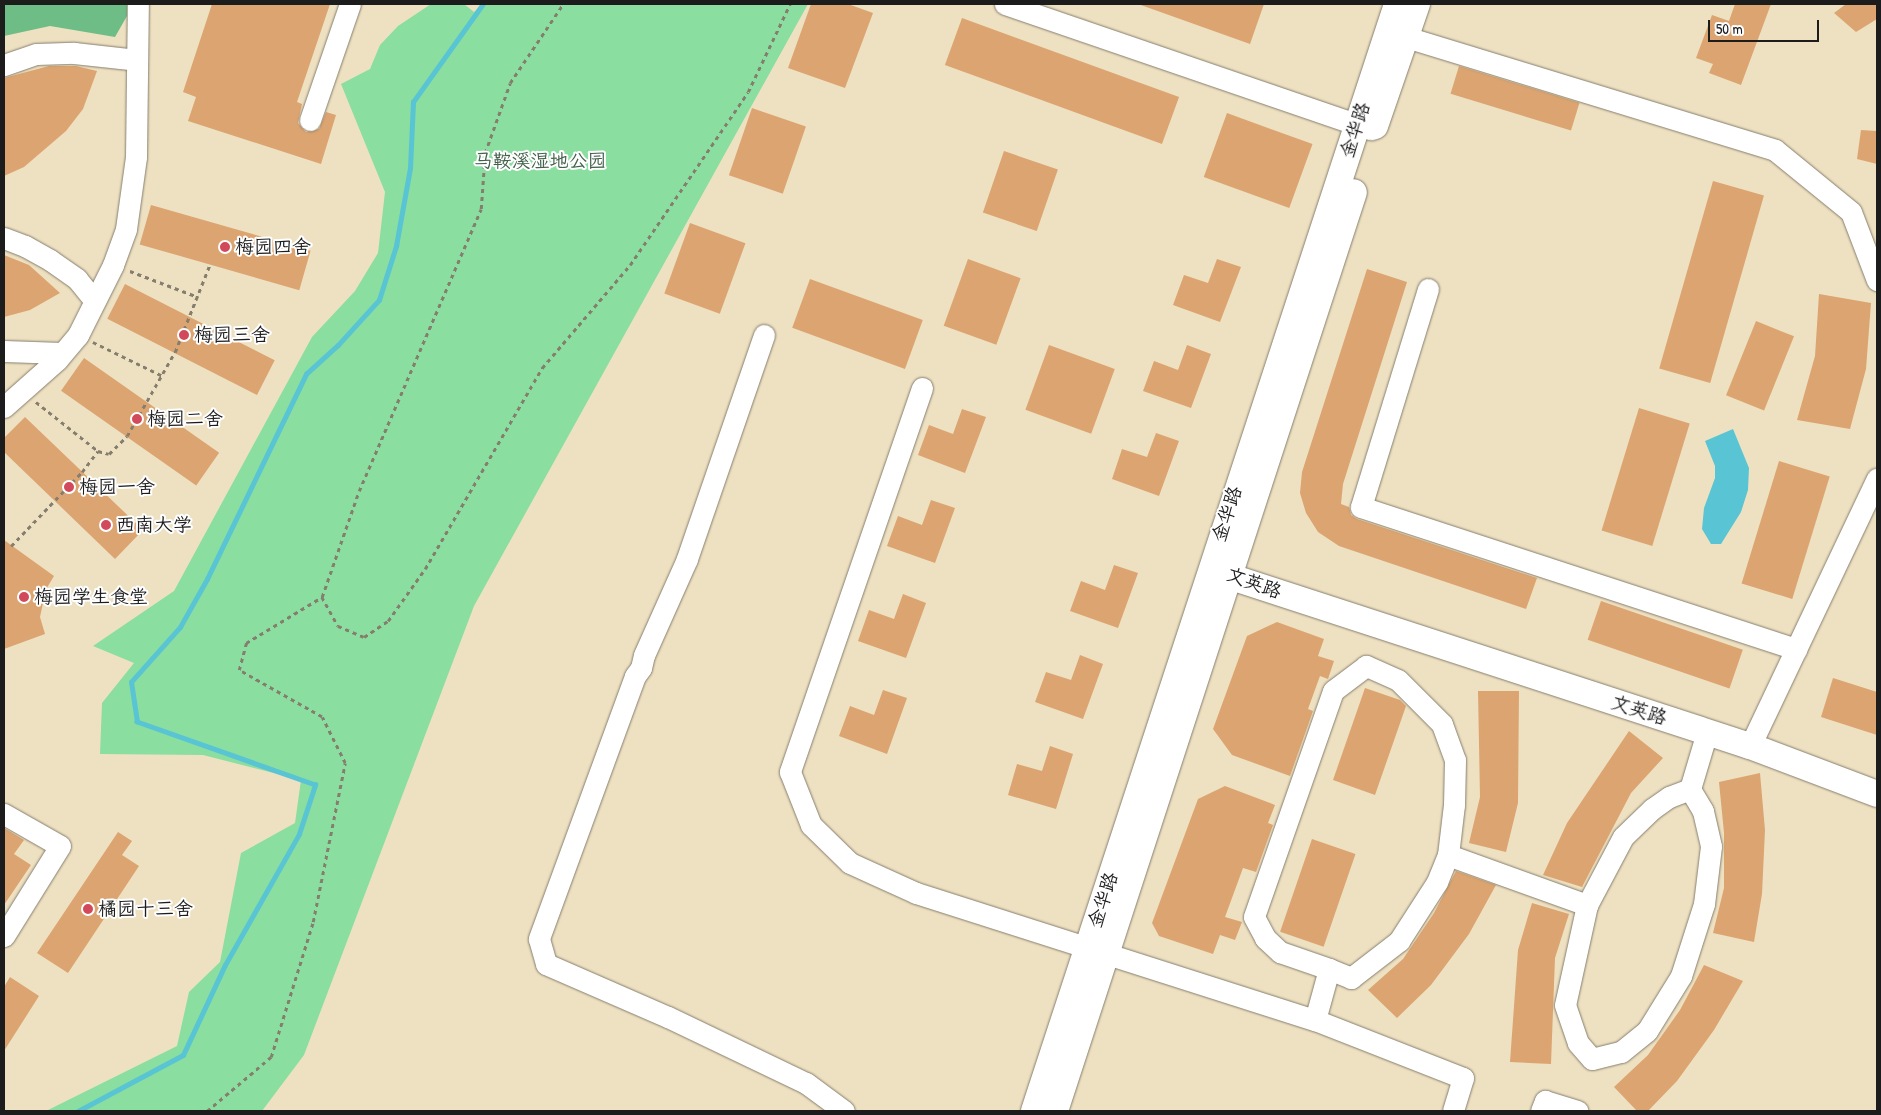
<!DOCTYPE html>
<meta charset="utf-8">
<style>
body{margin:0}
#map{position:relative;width:1881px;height:1115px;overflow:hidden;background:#eee1c1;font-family:"Patrick Hand","LXGW WenKai TC",sans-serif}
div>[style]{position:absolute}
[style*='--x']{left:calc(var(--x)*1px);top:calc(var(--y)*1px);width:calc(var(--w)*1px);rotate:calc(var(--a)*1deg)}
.green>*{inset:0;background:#89dea0}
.forest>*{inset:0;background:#6ebd86}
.water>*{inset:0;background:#59c4d3}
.stream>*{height:4.5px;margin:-2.25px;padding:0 2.25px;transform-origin:2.25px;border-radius:2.25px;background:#59c4d3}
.building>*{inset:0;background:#dca470;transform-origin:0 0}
.path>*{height:2.5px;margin-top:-1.25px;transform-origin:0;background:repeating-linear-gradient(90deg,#857e6e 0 4px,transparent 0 8px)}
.roads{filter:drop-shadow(0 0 1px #857e6e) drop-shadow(0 0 1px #857e6e)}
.minor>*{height:21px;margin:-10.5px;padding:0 10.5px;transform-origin:10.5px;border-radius:10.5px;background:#fff}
.major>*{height:26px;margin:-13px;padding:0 13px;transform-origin:13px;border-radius:13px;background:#fff}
.dots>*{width:14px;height:14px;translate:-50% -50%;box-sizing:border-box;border:2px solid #fff;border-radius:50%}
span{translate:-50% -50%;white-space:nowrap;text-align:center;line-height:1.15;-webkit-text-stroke:4px #fff;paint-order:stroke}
.street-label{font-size:19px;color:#1c1c1c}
.park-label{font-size:19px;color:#42604a}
.poi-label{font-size:19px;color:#1c1c1c}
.left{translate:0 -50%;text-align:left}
.frame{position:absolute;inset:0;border:5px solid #1c1c1c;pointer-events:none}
.scale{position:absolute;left:1708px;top:20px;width:111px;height:22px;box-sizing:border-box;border:2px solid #1c1c1c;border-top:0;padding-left:6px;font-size:15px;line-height:18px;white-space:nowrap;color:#1c1c1c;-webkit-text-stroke:4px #fff;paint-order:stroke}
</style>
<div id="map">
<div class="green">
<div style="clip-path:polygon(431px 4px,464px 4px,474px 12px,483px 4px,808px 4px,474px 606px,304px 1055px,262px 1111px,46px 1111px,177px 1046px,189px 992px,220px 962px,241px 853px,295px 823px,301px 780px,203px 755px,100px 754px,102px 703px,134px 663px,93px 646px,174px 591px,312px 337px,355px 291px,378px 253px,385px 192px,341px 84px,370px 69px,380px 45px,398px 26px)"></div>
</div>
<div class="forest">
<div style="clip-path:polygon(4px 4px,127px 4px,127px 16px,115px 37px,50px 26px,4px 36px)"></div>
</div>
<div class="water">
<div style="clip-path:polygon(1733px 429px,1749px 468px,1748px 490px,1741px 512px,1721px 544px,1711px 544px,1702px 529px,1704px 508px,1715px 478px,1715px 466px,1705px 441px)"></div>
</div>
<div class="stream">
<div style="--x:78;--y:1111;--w:119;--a:-28.1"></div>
<div style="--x:183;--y:1055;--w:99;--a:-65"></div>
<div style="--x:225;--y:965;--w:150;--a:-60.5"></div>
<div style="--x:299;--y:834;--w:52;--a:-71.9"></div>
<div style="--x:315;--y:785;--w:189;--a:-160.5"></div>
<div style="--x:137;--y:722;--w:40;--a:-98.5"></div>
<div style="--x:131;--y:682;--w:74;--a:-48.3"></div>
<div style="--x:180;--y:627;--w:55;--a:-60.6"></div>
<div style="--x:207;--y:579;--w:228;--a:-64.2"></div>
<div style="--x:306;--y:374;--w:43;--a:-42.2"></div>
<div style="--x:338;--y:345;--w:61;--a:-47.7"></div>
<div style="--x:379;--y:300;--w:57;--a:-72.5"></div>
<div style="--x:396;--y:246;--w:79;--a:-79.8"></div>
<div style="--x:410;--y:168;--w:66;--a:-87.4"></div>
<div style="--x:413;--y:102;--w:120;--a:-54.5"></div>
</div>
<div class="building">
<div style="clip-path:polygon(212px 4px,330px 4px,297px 102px,302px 104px,298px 123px,306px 132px,319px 129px,326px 112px,336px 115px,321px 164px,188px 121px,196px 97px,183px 92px)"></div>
<div style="clip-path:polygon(811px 4px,848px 4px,873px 13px,845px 88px,788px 68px)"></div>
<div style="clip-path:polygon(1138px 4px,1264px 4px,1250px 44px)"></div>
<div style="clip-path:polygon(1735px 4px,1771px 4px,1741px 85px,1709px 73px,1713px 64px,1696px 58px,1712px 15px,1729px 21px)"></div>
<div style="clip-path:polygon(1846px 4px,1877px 4px,1877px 19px,1856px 32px,1834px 13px)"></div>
<div style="left:962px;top:18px;width:231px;height:50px;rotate:20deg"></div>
<div style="clip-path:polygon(49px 66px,76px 66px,97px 71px,83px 109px,66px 131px,24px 167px,4px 176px,4px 78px)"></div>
<div style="left:1459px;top:66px;width:126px;height:29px;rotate:17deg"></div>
<div style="left:752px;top:108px;width:57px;height:71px;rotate:19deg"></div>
<div style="left:1227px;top:113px;width:91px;height:68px;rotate:20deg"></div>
<div style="clip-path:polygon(1861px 130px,1877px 131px,1877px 164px,1857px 159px)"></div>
<div style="left:1004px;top:151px;width:57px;height:65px;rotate:19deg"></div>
<div style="left:1713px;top:181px;width:53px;height:195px;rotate:16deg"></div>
<div style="left:151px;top:205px;width:166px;height:41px;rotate:16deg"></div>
<div style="left:690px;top:223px;width:59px;height:75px;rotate:20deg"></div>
<div style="clip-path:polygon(4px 255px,29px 265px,60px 293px,30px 310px,4px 317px)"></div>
<div style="left:968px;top:259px;width:56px;height:71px;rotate:20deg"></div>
<div style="clip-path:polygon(1217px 259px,1241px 267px,1220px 322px,1173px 305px,1184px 275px,1208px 283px)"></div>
<div style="clip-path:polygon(1367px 269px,1407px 282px,1343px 484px,1341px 504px,1349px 507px,1351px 515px,1357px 519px,1537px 578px,1526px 609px,1339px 546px,1318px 532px,1306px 513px,1300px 493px,1302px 472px)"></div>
<div style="left:810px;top:279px;width:120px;height:52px;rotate:20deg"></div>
<div style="left:125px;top:284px;width:168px;height:39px;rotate:27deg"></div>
<div style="clip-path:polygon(1819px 294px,1871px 303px,1866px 369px,1850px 429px,1797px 420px,1815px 356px)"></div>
<div style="left:1756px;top:321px;width:41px;height:80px;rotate:22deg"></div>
<div style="left:1049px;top:345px;width:70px;height:69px;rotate:20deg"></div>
<div style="clip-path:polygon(1187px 345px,1211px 354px,1191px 408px,1143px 391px,1154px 361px,1178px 370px)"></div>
<div style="left:84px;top:358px;width:165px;height:40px;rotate:35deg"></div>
<div style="left:1639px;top:408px;width:53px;height:128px;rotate:17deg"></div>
<div style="clip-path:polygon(962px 409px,986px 417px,965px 473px,918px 455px,929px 425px,953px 434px)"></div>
<div style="clip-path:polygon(25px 417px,143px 530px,115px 559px,4px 452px,4px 438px)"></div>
<div style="clip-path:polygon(1156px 433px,1179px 441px,1159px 496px,1112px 479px,1122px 449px,1147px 457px)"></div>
<div style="left:1779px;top:461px;width:53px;height:128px;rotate:17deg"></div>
<div style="clip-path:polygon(931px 500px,955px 508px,935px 563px,887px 546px,898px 516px,922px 525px)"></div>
<div style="clip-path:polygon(4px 540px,54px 576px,45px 591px,43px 603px,40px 617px,45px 634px,4px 649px)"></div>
<div style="clip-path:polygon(1114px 565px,1138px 573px,1118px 628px,1070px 611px,1081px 581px,1105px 590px)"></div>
<div style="clip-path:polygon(903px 594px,926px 603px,906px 658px,858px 641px,869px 610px,894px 619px)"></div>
<div style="left:1601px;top:601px;width:150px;height:41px;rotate:19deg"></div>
<div style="clip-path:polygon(1277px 622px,1324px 639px,1318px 656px,1334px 661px,1328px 679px,1320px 676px,1308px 709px,1313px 711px,1290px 776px,1232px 755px,1213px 729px,1247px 636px)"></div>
<div style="clip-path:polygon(1080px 655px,1103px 664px,1083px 719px,1035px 702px,1046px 672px,1071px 680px)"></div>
<div style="clip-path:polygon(1833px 678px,1877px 692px,1877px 735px,1821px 717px)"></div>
<div style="clip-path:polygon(1365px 688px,1400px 700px,1406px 706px,1375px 795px,1333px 780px)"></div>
<div style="clip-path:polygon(883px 690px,907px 698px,887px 754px,839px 736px,850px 706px,874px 715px)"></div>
<div style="clip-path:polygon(1478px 691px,1519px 691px,1518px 803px,1506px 852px,1469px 843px,1480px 797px)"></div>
<div style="clip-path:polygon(1629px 731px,1663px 758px,1631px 793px,1582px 887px,1543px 875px,1567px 823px)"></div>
<div style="clip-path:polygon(1050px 746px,1073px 754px,1056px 809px,1008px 795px,1017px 764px,1042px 771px)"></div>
<div style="clip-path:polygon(1760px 773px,1765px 830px,1762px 894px,1754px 942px,1713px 933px,1724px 888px,1724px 833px,1719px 782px)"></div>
<div style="clip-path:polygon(1225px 786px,1275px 805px,1268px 823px,1273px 825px,1256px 872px,1243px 868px,1225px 917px,1242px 922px,1235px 940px,1220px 935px,1213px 954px,1159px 936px,1152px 923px,1198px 799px)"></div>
<div style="clip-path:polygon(4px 828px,24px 840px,14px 854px,31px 865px,4px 905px)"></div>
<div style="clip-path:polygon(118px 832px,132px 841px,122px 855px,139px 866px,68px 973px,37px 953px)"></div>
<div style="left:1312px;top:839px;width:46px;height:98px;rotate:19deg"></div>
<div style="clip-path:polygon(1456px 871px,1496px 885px,1469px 934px,1431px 985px,1397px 1018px,1368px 990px,1403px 959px,1434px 913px)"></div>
<div style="clip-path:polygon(1532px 903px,1569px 914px,1555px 958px,1551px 1064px,1510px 1062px,1518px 950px)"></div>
<div style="clip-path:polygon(1704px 965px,1743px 981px,1714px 1030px,1677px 1081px,1648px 1111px,1637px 1111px,1614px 1087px,1648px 1055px,1680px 1010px)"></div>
<div style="clip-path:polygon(10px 977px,39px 996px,4px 1051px,4px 987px)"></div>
</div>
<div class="path">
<div style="--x:130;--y:271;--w:73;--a:20.9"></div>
<div style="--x:93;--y:342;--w:78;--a:25.9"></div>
<div style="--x:36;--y:402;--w:79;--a:38.3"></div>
<div style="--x:11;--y:546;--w:103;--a:-46.2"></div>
<div style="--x:82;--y:472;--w:26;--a:-53"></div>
<div style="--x:98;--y:451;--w:11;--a:15"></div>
<div style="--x:109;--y:454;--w:25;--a:-45"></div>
<div style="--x:127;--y:436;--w:97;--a:-60.3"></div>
<div style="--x:175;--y:352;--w:95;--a:-68.3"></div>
<div style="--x:322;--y:597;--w:33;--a:61"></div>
<div style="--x:338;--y:626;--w:28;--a:23"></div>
<div style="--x:364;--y:637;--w:29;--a:-34"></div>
<div style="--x:388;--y:621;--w:64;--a:-54.6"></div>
<div style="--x:425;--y:569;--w:233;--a:-59.8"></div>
<div style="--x:542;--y:368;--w:135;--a:-49.5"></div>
<div style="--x:630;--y:265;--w:209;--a:-55.7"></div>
<div style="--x:748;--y:92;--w:98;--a:-64.5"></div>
<div style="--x:207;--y:1111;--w:84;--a:-40.2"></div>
<div style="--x:271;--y:1057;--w:141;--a:-72.7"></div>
<div style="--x:313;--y:922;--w:162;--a:-78.6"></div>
<div style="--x:345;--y:763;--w:51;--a:-116.6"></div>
<div style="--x:322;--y:717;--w:95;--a:-150.5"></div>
<div style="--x:239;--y:670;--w:28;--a:-75"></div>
<div style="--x:246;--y:643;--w:89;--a:-31.2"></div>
<div style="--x:322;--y:597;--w:112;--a:-70.8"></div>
<div style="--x:359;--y:491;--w:307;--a:-66.6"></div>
<div style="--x:481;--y:209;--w:56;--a:-85.9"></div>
<div style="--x:485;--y:153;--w:74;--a:-70.3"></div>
<div style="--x:510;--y:83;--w:95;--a:-56.1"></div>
</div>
<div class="roads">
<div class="minor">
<div style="--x:1005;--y:4;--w:387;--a:18.9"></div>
<div style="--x:1406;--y:37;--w:386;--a:17"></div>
<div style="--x:1775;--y:150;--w:98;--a:39.2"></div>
<div style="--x:1851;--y:212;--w:73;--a:69.1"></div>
<div style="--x:4;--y:65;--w:34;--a:-19"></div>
<div style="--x:36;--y:54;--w:38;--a:-2"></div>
<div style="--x:74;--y:53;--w:63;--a:6.3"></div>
<div style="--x:310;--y:120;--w:123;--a:-71"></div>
<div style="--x:4;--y:238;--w:22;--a:21"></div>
<div style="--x:25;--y:246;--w:29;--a:29"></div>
<div style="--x:50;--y:260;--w:33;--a:35"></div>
<div style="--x:77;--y:279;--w:28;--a:51"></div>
<div style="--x:1428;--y:289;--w:228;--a:107.1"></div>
<div style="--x:1361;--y:507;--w:458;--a:18.1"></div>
<div style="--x:764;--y:335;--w:237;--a:109"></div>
<div style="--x:687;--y:559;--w:105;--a:114.1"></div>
<div style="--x:644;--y:655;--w:13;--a:103"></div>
<div style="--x:641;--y:668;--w:10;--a:127"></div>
<div style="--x:635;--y:676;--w:280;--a:110.1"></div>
<div style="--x:539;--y:939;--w:26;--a:74"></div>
<div style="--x:546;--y:964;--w:133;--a:23.5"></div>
<div style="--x:668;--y:1017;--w:153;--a:25.6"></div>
<div style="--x:806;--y:1083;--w:47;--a:36.4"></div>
<div style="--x:4;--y:351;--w:58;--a:2"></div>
<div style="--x:922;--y:388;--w:406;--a:109"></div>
<div style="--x:790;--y:772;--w:57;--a:68.4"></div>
<div style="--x:811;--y:825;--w:54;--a:44.3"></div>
<div style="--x:850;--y:863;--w:72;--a:24.4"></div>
<div style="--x:916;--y:893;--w:419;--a:17.7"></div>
<div style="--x:1315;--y:1020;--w:159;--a:21.4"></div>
<div style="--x:1463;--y:1078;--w:34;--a:107"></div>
<div style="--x:4;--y:407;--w:71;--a:-41.6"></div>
<div style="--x:57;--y:360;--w:33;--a:-50"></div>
<div style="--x:78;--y:335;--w:78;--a:-63.4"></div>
<div style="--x:113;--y:265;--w:38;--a:-70"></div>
<div style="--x:126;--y:229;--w:73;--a:-82.1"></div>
<div style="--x:136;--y:157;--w:153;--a:-89.3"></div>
<div style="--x:1750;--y:746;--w:296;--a:-64.6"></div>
<div style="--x:1690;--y:789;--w:22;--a:159"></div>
<div style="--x:1669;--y:797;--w:21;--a:145"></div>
<div style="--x:1652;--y:809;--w:40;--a:136"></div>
<div style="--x:1623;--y:837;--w:77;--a:117.9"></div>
<div style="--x:1587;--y:905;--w:102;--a:102.4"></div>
<div style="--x:1565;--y:1005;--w:40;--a:71.1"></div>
<div style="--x:1578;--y:1043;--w:21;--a:49"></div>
<div style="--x:1592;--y:1059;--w:30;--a:-14"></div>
<div style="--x:1621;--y:1052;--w:33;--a:-39"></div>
<div style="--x:1647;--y:1031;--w:65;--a:-58.3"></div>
<div style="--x:1681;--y:976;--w:76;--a:-72.3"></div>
<div style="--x:1704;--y:904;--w:58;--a:-83.1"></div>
<div style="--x:1711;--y:846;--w:36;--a:-103"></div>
<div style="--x:1703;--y:811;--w:26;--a:-121"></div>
<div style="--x:1690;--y:789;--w:59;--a:-73.4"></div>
<div style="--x:4;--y:814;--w:64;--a:29.7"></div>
<div style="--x:60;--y:846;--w:106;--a:121.9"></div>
<div style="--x:1448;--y:855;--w:148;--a:19.8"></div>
<div style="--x:1315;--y:1020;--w:53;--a:-74.6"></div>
<div style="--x:1329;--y:969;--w:24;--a:22"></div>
<div style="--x:1351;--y:978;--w:61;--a:-37.6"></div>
<div style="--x:1399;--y:941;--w:70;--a:-57.2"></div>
<div style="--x:1437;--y:882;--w:29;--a:-68"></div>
<div style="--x:1448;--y:855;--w:50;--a:-83.2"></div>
<div style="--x:1454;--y:805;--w:45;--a:-88.7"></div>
<div style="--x:1455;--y:760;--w:38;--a:-110"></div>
<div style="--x:1442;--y:724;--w:62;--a:-135"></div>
<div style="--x:1398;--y:680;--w:35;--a:-156"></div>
<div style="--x:1366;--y:666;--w:41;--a:142.9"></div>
<div style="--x:1333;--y:691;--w:239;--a:109.3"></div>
<div style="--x:1254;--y:917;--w:24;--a:62"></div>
<div style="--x:1265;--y:938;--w:21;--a:43"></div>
<div style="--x:1280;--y:952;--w:52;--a:19.1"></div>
<div style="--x:1541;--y:1111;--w:11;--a:-68"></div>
<div style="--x:1545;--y:1101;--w:34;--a:17"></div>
</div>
<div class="major">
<div style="--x:1375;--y:126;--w:129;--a:-71"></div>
<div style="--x:1213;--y:568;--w:17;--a:28"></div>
<div style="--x:1228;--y:576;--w:549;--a:18.04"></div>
<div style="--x:1750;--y:746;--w:136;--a:20.7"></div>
<div style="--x:1034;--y:1111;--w:1165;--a:-71.84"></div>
<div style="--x:1055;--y:1111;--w:966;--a:-71.98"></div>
</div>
</div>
<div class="dots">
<div style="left:225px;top:247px;background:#d1495b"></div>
<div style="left:184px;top:335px;background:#d1495b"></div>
<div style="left:137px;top:419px;background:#d1495b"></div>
<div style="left:69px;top:487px;background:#d1495b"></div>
<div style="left:106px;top:525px;background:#d1495b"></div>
<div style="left:24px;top:597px;background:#d1495b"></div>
<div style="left:88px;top:909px;background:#d1495b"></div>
</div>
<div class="street-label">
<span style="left:1355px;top:130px;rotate:-72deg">金华路</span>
<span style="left:1227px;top:514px;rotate:-72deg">金华路</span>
<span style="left:1254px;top:583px;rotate:20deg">文英路</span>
<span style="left:1639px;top:710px;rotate:18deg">文英路</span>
<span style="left:1103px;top:900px;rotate:-72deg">金华路</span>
</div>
<div class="park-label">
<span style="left:540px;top:161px">马鞍溪湿地公园</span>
</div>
<div class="poi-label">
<span class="left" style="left:235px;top:247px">梅园四舍</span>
<span class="left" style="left:194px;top:335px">梅园三舍</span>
<span class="left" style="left:147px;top:419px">梅园二舍</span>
<span class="left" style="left:79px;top:487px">梅园一舍</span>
<span class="left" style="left:116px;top:525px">西南大学</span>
<span class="left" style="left:34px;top:597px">梅园学生食堂</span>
<span class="left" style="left:98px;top:909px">橘园十三舍</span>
</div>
<div class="frame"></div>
<div class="scale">50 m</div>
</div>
